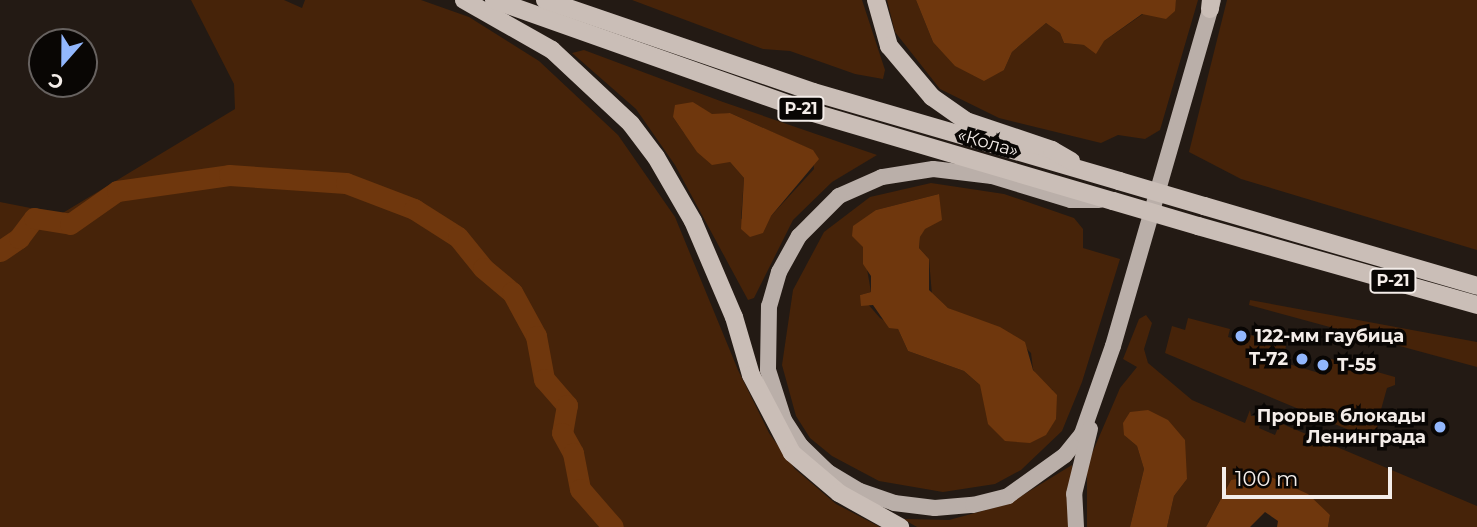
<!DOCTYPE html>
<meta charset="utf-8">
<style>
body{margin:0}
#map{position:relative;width:1477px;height:527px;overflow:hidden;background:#231a14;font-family:Montserrat,sans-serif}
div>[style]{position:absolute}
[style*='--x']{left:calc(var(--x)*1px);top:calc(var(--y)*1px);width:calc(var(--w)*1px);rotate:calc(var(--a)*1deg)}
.green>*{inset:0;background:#462309}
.water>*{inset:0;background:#6f370d}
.river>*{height:21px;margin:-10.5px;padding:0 10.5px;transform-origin:10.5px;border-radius:10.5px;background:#6f370d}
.primary>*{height:16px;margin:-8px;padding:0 8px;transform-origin:8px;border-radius:8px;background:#baafa9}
.trunk>*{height:18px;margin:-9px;padding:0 9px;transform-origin:9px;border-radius:9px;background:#cabeb7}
.trunk-bridge>*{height:18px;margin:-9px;padding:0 9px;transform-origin:9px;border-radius:9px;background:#cabeb7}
.dots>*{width:19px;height:19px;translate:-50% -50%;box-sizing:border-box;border:4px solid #090604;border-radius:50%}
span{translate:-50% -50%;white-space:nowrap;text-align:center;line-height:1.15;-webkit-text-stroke:7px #090604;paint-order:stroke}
.shield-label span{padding:2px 5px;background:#090604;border:2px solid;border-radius:5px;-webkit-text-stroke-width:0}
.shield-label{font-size:16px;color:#f4ede9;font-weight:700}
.street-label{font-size:18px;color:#f4ede9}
.poi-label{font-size:18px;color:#f4ede9;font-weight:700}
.left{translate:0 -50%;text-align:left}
.right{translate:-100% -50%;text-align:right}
.north{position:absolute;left:28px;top:28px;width:70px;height:70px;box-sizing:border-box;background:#090604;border:2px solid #676260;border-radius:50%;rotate:201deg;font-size:19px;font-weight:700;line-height:28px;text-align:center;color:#f4ede9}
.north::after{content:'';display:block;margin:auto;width:24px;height:32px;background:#92b7fd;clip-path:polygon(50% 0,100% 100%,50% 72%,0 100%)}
.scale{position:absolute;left:1222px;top:467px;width:170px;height:32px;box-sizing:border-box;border:4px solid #f4ede9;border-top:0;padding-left:9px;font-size:21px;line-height:24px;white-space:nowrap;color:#f4ede9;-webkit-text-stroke:5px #090604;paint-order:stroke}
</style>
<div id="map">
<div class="green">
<div style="clip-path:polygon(191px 0,284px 0,302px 8px,305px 0,421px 0,469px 17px,539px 61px,618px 135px,675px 217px,738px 370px,769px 433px,795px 469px,836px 504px,880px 527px,0 527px,0 202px,61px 214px,235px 109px,234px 84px)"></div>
<div style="clip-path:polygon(632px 0,862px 0,885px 70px,883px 79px,855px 74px,790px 51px,763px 49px)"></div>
<div style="clip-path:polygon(887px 0,916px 0,933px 42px,1004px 70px,1012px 52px,1046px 23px,1060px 33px,1064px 43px,1084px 45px,1104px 41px,1143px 14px,1174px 11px,1176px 0,1198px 0,1160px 130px,1145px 139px,1118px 135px,1101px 143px,999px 118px,940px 89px,895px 32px)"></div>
<div style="clip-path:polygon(1227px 0,1477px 0,1477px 250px,1241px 179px,1189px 152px)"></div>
<div style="clip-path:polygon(evenodd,584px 50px,723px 102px,877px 155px,832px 182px,793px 220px,754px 298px,748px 300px,675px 165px,636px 109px,572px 53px,584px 50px,693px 102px,712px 115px,730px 113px,812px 150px,814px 169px,771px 216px,741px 219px,744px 178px,730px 162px,684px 133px,673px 117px,693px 102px)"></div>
<div style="clip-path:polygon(evenodd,931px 183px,1004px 194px,1074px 218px,1083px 229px,1083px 248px,1120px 259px,1082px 382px,1062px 431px,1021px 470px,995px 484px,943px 492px,879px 481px,832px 456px,810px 438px,796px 416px,782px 365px,793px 290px,824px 232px,870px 197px,931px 183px,939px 194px,920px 237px,919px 248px,929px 259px,932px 295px,948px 308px,1014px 336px,1031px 353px,1033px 369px,1041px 384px,1053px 390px,980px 385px,964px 371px,908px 351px,898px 329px,880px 318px,860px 295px,871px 292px,863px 246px,876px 210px,939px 194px)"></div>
<div style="clip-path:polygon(1250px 300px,1477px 342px,1477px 367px,1249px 305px)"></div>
<div style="clip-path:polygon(1146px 315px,1152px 323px,1144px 349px,1148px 363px,1192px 400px,1245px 423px,1250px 410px,1251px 416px,1264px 416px,1259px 428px,1275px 435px,1280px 423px,1477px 506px,1477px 527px,1328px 527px,1330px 515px,1231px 480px,1206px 527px,1167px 527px,1174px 496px,1187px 479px,1124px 435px,1137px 446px,1144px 469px,1130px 527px,1087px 527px,1087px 465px,1120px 388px,1137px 367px,1123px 359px,1139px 319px)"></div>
<div style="clip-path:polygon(1188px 318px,1230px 329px,1228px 337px,1244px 342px,1247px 334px,1286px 346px,1282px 362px,1326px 375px,1331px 359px,1395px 377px,1395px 385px,1387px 388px,1377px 424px,1380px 438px,1373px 440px,1165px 353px,1172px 326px,1185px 330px)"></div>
<div style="clip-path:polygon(1072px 465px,1071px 527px,917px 527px,903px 519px,949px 520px,1008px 504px)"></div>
</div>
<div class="water">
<div style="clip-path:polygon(916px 0,1176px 0,1175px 11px,1166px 19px,1142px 14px,1104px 41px,1096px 54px,1084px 45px,1064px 43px,1060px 33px,1046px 23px,1012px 52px,1004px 70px,984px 81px,955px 66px,933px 42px)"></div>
<div style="clip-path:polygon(693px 102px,712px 114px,730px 113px,813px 150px,819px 159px,771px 216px,763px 233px,750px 237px,741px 229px,744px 178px,730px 162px,712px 165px,697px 152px,673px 117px,675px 105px)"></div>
<div style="clip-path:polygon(939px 194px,942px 220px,925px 229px,920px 237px,919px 248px,929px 259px,929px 290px,948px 308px,1000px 327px,1025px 342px,1033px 370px,1057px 395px,1056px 419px,1046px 435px,1030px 443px,1005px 441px,988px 424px,980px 385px,964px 371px,908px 351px,898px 329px,889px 328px,873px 305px,861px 306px,860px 295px,871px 292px,871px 276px,863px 264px,863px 247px,852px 236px,853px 226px,876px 210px)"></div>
<div style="clip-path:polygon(1148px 410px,1168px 420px,1185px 440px,1187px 479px,1174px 496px,1167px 527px,1130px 527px,1144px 469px,1137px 446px,1124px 435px,1123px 423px,1130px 412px)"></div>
<div style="clip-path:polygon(1256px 476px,1271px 477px,1308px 494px,1330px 515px,1328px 527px,1277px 527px,1278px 521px,1265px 512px,1250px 527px,1206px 527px,1231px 480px)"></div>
</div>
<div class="river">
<div style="--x:0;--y:251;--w:23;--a:-34"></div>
<div style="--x:19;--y:238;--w:25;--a:-53"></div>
<div style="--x:34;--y:218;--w:36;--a:9"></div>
<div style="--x:70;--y:224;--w:57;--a:-35.1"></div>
<div style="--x:117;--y:191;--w:113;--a:-8.1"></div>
<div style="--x:229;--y:175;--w:117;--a:3.9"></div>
<div style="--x:346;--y:183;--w:73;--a:20.9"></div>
<div style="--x:414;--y:209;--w:52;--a:32.5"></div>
<div style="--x:458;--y:237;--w:40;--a:51"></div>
<div style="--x:483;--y:268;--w:38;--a:40"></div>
<div style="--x:512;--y:292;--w:50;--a:61.4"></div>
<div style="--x:536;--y:336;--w:44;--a:79.5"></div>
<div style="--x:544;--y:379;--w:35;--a:49"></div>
<div style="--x:567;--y:405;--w:28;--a:100"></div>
<div style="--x:562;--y:433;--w:23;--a:61"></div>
<div style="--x:573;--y:453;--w:37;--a:79"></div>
<div style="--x:580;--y:489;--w:50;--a:49"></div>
</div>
<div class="primary">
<div style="--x:1099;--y:200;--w:28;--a:180"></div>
<div style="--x:1071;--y:200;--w:83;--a:-163.1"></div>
<div style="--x:992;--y:176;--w:59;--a:-173.2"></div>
<div style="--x:933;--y:169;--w:52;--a:171.1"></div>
<div style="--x:882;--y:177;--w:47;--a:156.2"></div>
<div style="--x:839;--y:196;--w:57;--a:135"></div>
<div style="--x:799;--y:236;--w:41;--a:119.1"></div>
<div style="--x:779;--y:272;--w:35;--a:106"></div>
<div style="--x:769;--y:306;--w:64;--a:90.9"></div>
<div style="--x:768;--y:370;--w:52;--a:72.3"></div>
<div style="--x:784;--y:420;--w:31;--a:57"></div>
<div style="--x:801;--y:446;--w:37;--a:44"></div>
<div style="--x:828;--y:472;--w:37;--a:31"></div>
<div style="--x:860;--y:491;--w:36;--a:19"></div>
<div style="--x:894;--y:503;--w:41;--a:7"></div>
<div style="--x:935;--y:508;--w:38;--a:-5"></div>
<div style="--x:973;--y:505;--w:36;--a:-14"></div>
<div style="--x:1008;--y:496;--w:70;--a:-35.7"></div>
<div style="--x:1065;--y:455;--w:27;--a:-51"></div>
<div style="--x:1082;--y:434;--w:93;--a:-70.6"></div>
<div style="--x:1113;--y:346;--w:360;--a:-73.9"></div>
<div style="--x:1076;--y:527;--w:33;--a:-93"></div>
<div style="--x:1074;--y:494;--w:67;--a:-76.2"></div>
</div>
<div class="trunk">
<div style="--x:464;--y:0;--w:101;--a:29.6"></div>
<div style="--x:552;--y:50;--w:108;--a:43.1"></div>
<div style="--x:631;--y:124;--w:41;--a:52.9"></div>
<div style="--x:656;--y:157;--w:74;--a:60"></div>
<div style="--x:693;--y:221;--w:104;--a:66.9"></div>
<div style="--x:734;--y:317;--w:60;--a:73.7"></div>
<div style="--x:751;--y:375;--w:88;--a:62.3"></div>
<div style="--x:792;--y:453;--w:62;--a:40.4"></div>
<div style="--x:839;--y:493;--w:70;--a:29.1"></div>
<div style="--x:494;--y:0;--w:332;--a:19.5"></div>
<div style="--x:807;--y:111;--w:319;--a:16.4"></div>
<div style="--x:545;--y:0;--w:283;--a:18.9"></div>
<div style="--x:813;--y:92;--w:319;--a:16.2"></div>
<div style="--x:876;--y:0;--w:48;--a:74.2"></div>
<div style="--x:889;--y:46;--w:67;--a:49.9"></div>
<div style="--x:932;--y:97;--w:42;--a:35.2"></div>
<div style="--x:966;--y:121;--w:91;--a:18.6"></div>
<div style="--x:1052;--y:150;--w:22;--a:30"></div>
<div style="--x:1210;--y:9;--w:9;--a:-84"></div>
<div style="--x:1204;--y:206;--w:284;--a:16.3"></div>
<div style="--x:1198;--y:226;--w:290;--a:15.8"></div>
</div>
<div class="trunk-bridge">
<div style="--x:1119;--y:181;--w:89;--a:16.4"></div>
<div style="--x:1113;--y:201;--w:89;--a:16.4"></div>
</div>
<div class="dots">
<div style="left:1241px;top:336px;background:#92b7fd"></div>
<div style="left:1302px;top:359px;background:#92b7fd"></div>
<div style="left:1323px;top:365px;background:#92b7fd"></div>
<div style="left:1440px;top:427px;background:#92b7fd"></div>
</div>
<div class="shield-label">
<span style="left:801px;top:109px">Р-21</span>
<span style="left:1393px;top:281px">Р-21</span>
</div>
<div class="street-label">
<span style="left:988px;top:143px;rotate:16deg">«Кола»</span>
</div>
<div class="poi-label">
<span class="left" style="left:1255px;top:336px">122-мм гаубица</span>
<span class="right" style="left:1288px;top:359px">Т-72</span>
<span class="left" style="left:1337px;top:365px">Т-55</span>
<span class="right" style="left:1426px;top:427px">Прорыв блокады<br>Ленинграда</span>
</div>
<div class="north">С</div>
<div class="scale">100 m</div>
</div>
